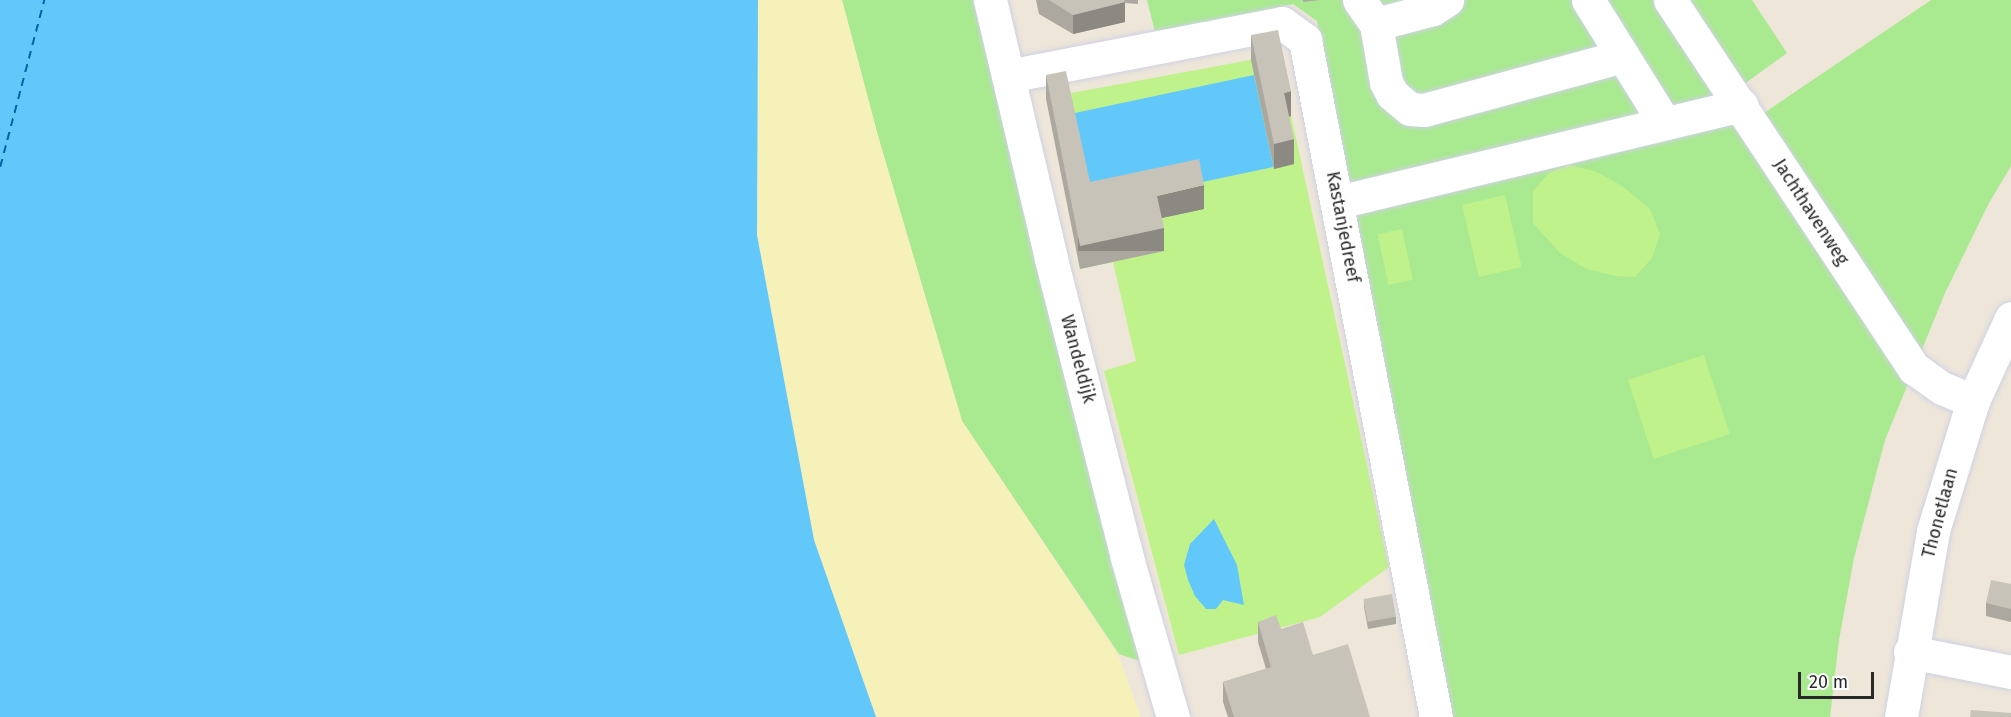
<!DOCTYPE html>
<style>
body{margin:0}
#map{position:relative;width:2011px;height:717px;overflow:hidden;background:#ede6d9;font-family:"Fira Sans",sans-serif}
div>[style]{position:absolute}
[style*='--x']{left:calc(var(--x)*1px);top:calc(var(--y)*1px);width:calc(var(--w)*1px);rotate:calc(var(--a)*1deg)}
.green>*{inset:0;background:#a9e990}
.sand>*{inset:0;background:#f6f0b9}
.pitch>*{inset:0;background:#c0f28b;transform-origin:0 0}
.water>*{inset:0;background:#62c8fa;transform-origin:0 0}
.ferry>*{height:1.5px;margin-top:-0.75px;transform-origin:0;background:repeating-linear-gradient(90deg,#0163a5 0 8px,transparent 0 14px)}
.roads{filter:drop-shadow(0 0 2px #cfd1e4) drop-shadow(0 0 2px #cfd1e4)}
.minor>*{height:33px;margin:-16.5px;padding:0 16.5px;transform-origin:16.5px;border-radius:16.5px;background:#fff}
.wall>*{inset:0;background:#aca89f}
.shaded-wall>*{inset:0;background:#8c8882;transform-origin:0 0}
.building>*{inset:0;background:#c8c3b9;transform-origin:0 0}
span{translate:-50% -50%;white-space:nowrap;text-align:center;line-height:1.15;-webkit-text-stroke:4.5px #fff;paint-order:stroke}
.street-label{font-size:18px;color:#292929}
.scale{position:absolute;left:1798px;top:672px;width:76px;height:27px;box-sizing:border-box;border:3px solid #292929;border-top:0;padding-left:8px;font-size:18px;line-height:21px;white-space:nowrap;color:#292929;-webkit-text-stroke:4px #fff;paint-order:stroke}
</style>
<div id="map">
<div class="green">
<div style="clip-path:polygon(842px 0,980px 0,1143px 662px,1119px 654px,962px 421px,878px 136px)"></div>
<div style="clip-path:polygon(1147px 0,1653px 0,1713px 89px,1686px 0,1752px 0,1787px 53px,1743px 85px,1764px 113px,1931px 0,2011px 0,2011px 166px,1989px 203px,1945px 293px,1885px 440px,1854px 558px,1839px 640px,1830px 717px,1445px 717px,1349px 179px,1317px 21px,1293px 4px,1155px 32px)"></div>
</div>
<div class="sand">
<div style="clip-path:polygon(758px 0,842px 0,878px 136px,962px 421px,1118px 654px,1141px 717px,876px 717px,814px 540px,757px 235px)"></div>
</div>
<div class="pitch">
<div style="clip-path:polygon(1278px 55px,1389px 567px,1320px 617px,1179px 655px,1104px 371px,1136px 361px,1113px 262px,1080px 269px,1075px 245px,1066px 94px)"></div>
<div style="clip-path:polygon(1570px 165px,1597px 172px,1622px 186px,1650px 209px,1660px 234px,1652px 258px,1635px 277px,1615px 276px,1587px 269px,1561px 254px,1533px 223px,1533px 191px,1550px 172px)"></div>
<div style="left:1505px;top:195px;width:74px;height:44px;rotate:77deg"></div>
<div style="left:1402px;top:229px;width:52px;height:25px;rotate:78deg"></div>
<div style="left:1704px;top:355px;width:83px;height:80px;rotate:72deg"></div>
</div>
<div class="water">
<div style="clip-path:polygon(0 0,758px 0,757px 235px,814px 540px,876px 717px,0 717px)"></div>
<div style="left:1254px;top:75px;width:94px;height:188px;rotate:78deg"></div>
<div style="clip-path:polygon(1214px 519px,1237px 565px,1244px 605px,1223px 600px,1216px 609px,1206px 609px,1195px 596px,1188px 580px,1184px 565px,1190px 544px)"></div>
</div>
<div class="ferry">
<div style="--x:0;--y:167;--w:173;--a:-75.2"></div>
</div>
<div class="roads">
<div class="minor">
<div style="--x:990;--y:0;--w:266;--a:76.7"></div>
<div style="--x:1051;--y:259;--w:309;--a:75.7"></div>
<div style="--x:1127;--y:558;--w:166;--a:73.9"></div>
<div style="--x:1359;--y:0;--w:29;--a:55"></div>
<div style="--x:1376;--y:24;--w:59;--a:80.2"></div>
<div style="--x:1386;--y:82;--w:13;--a:63"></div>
<div style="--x:1392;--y:94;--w:23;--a:40"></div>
<div style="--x:1410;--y:109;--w:14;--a:4"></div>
<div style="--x:1424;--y:110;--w:206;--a:-15.2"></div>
<div style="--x:1588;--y:0;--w:144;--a:58.1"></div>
<div style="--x:1670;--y:0;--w:442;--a:56.5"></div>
<div style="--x:1914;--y:368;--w:34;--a:36"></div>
<div style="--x:1942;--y:388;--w:34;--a:23"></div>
<div style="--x:1376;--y:24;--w:59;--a:-14.7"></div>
<div style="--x:1433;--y:9;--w:17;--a:-33"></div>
<div style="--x:1008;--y:76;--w:279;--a:-10.9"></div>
<div style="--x:1282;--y:23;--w:29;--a:36"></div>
<div style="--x:1305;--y:40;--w:690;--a:79.05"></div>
<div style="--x:1338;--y:202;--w:415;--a:-13.5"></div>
<div style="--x:1910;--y:652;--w:103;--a:11.2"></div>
<div style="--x:1901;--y:717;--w:189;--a:-80.2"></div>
<div style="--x:1933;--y:531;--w:136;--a:-72.9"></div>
<div style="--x:1973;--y:401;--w:91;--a:-65.4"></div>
</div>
</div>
<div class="wall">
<div style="clip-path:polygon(1036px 0,1138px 0,1138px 4px,1125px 3px,1125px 22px,1073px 34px,1039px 14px)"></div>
<div style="clip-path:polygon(1303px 0,1320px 0,1303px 2px)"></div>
<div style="clip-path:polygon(1251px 35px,1291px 116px,1289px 117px,1294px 164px,1274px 169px,1251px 60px)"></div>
<div style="clip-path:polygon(1046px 75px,1090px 182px,1204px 209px,1162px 218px,1164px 251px,1080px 269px,1046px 99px)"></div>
<div style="clip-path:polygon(2011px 584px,2011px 622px,1986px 616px,1986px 603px)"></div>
<div style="clip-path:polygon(1364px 600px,1396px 617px,1396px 624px,1368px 629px,1364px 607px)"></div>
<div style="clip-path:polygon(1258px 622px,1281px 629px,1313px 655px,1370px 717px,1228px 717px,1223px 702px,1223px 682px,1266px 669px,1258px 642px)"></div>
</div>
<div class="shaded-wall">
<div style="clip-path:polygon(1125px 2px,1125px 22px,1073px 34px,1073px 15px)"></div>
<div style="clip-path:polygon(1291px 91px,1291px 116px,1284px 118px,1284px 93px)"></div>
<div style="clip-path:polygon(1294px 139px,1294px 164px,1274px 169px,1274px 144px)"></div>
<div style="clip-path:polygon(1204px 185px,1204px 209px,1157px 219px,1157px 196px)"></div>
<div style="left:1164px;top:228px;width:23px;height:86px;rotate:90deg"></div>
</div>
<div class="building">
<div style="clip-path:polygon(1049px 0,1124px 0,1125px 2px,1073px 15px)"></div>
<div style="clip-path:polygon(1278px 30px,1291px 91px,1284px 93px,1294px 139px,1274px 144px,1251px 35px)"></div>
<div style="clip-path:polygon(1066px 71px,1090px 182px,1199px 159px,1204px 185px,1157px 196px,1164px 228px,1080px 246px,1046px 75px)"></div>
<div style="clip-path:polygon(1991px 580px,2011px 584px,2011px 609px,1986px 603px)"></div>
<div style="left:1392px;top:594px;width:23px;height:29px;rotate:80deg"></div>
<div style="clip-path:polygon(1276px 615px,1281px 629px,1303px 622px,1313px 655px,1348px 644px,1370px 717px,1234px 717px,1223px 682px,1271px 667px,1258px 622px)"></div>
<div style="clip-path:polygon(1971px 710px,2011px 713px,2011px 717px,1970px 717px)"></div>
</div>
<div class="street-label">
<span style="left:1811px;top:212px;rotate:57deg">Jachthavenweg</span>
<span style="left:1343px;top:227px;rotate:79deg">Kastanjedreef</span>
<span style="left:1078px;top:359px;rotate:75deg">Wandeldijk</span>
<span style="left:1940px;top:513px;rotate:-75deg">Thonetlaan</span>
</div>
<div class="scale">20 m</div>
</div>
